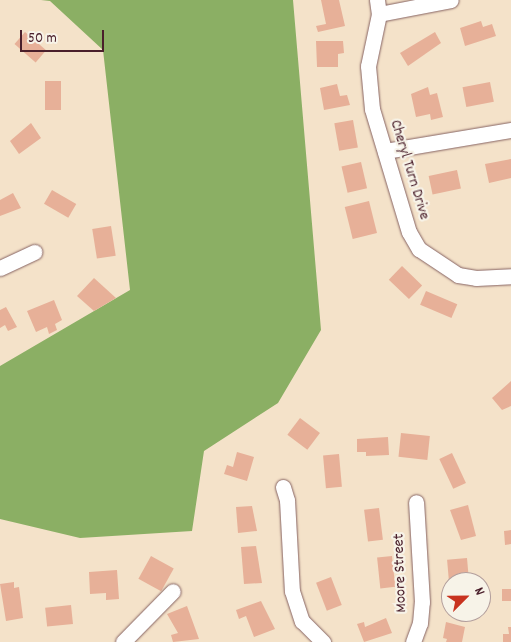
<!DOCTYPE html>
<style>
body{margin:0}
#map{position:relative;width:511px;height:642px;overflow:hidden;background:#f4e2c9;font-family:Dekko,sans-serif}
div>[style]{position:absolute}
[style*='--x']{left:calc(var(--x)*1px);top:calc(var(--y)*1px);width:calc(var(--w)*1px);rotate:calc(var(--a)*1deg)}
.forest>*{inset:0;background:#8baf64}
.building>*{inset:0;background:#e7b098;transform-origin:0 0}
.roads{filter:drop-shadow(0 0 1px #866362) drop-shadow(0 0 1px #866362)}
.minor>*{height:15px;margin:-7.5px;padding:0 7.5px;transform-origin:7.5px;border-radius:7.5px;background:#fff}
span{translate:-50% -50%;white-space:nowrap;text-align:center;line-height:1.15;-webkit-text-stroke:4.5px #f7f3e8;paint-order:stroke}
.street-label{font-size:16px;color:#4a1f2b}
.north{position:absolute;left:441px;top:572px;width:50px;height:50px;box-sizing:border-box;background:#f7f3e8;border:1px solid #b29e9c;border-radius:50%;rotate:67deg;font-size:14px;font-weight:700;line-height:20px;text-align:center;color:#4a1f2b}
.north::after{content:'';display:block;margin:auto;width:18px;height:22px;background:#c8321e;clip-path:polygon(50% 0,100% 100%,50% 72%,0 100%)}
.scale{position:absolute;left:20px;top:30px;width:84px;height:22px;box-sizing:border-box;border:2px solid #4a1f2b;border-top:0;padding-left:6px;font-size:15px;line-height:18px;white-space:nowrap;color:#4a1f2b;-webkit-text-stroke:4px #f7f3e8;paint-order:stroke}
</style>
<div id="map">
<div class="forest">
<div style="clip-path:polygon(41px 0,293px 0,321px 330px,278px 403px,204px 451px,192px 531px,80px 538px,0 519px,0 366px,130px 290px,103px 50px,50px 1px)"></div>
</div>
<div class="building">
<div style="clip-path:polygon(321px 0,339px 0,345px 26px,318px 32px,316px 26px,326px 24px)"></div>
<div style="clip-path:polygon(481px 21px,483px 27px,492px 24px,496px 36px,465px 46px,460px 28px)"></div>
<div style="left:25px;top:32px;width:28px;height:16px;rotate:41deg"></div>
<div style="clip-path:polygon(435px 32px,441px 43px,408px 66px,400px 53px)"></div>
<div style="clip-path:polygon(316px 41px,343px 41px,344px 53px,338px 54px,338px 67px,317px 67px)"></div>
<div style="left:45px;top:81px;width:16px;height:29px"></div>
<div style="left:490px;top:82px;width:20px;height:28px;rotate:79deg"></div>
<div style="clip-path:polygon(337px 84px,340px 96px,347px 95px,350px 105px,324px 110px,320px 88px)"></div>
<div style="clip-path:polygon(428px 87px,430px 95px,437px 93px,443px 117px,431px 120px,430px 114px,416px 117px,411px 94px)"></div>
<div style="left:353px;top:120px;width:28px;height:19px;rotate:80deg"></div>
<div style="clip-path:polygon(31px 123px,41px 138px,19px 154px,10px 141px)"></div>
<div style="clip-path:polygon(511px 159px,511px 178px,489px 183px,485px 164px)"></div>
<div style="left:361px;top:162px;width:27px;height:20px;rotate:77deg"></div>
<div style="left:457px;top:170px;width:19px;height:29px;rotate:78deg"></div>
<div style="left:52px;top:190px;width:28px;height:16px;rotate:30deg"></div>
<div style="clip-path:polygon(13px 193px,21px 208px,0 216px,0 200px)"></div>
<div style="left:369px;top:201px;width:33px;height:25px;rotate:76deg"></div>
<div style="left:111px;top:226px;width:30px;height:19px;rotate:81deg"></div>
<div style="left:402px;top:266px;width:28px;height:19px;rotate:44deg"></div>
<div style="clip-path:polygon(94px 278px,116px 298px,94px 311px,77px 296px)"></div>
<div style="left:426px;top:291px;width:34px;height:15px;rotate:23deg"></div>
<div style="clip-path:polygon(54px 300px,62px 320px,55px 324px,57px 330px,49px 334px,47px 327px,36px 332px,27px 311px)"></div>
<div style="clip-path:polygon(6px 307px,17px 327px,8px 331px,5px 325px,0 328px,0 310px)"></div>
<div style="clip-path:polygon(511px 381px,511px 406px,502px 410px,492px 398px)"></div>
<div style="left:300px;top:418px;width:25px;height:21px;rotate:37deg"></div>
<div style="left:401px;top:433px;width:29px;height:24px;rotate:6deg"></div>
<div style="clip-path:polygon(388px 437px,389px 455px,366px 456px,366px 452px,357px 452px,357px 439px)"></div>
<div style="clip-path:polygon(237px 452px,254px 457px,247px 481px,224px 474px,227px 465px,233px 467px)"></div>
<div style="left:452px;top:453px;width:33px;height:14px;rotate:65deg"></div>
<div style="left:339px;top:454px;width:33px;height:16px;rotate:85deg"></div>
<div style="clip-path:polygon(468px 505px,476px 536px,461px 540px,450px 510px)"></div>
<div style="clip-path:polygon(252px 506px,257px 531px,238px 533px,236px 507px)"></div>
<div style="left:379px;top:508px;width:32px;height:15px;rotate:83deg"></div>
<div style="clip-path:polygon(511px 530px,511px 544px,505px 545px,504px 531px)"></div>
<div style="clip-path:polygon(256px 546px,262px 583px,244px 584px,241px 547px)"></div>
<div style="left:151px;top:556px;width:26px;height:26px;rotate:29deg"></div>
<div style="left:392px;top:556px;width:31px;height:15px;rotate:84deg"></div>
<div style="left:467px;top:558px;width:24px;height:20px;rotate:85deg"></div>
<div style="clip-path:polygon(117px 570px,119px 599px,106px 600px,106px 593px,90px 594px,89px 572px)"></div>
<div style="left:331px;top:577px;width:30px;height:16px;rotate:69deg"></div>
<div style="clip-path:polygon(14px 582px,14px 588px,19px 587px,23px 618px,6px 621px,0 584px)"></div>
<div style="left:511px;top:589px;width:12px;height:9px;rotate:90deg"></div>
<div style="clip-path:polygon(261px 601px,275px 629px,254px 637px,246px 616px,239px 619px,236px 610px)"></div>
<div style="left:71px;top:605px;width:19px;height:26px;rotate:84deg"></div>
<div style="clip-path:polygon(187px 606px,199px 639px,173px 642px,171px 635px,178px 633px,167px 614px)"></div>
<div style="clip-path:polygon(386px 618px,392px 633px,364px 642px,357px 624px,364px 622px,365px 627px)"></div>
<div style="clip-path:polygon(446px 622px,465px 627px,462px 642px,446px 642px,447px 639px,443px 638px)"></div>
<div style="clip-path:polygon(508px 627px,511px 627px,511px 642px,503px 642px,503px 634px,509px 634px)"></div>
</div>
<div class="roads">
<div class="minor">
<div style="--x:377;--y:0;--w:14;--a:82"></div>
<div style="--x:379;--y:14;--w:53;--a:101.9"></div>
<div style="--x:368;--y:66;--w:43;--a:84.7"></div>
<div style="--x:372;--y:109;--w:128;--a:73.3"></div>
<div style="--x:409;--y:232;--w:20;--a:60"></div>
<div style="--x:419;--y:249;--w:47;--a:33.7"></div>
<div style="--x:458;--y:275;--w:18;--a:9"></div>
<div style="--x:476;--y:278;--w:35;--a:-3"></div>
<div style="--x:379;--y:14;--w:73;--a:-11"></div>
<div style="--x:385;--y:151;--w:128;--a:-9.5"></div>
<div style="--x:0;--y:268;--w:38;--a:-25"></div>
<div style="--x:283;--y:487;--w:14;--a:73"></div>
<div style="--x:287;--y:500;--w:91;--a:86.9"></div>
<div style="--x:292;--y:591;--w:32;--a:72"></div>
<div style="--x:302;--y:621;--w:30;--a:45"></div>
<div style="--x:123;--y:642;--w:71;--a:-45.6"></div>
<div style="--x:413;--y:642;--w:20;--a:-70"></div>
<div style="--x:420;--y:623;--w:21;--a:-85"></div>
<div style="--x:422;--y:602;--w:100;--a:-93.4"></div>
</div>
</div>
<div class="street-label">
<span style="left:409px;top:170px;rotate:73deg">Cheryl Turn Drive</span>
<span style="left:401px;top:573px;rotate:-92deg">Moore Street</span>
</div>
<div class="north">N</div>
<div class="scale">50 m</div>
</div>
